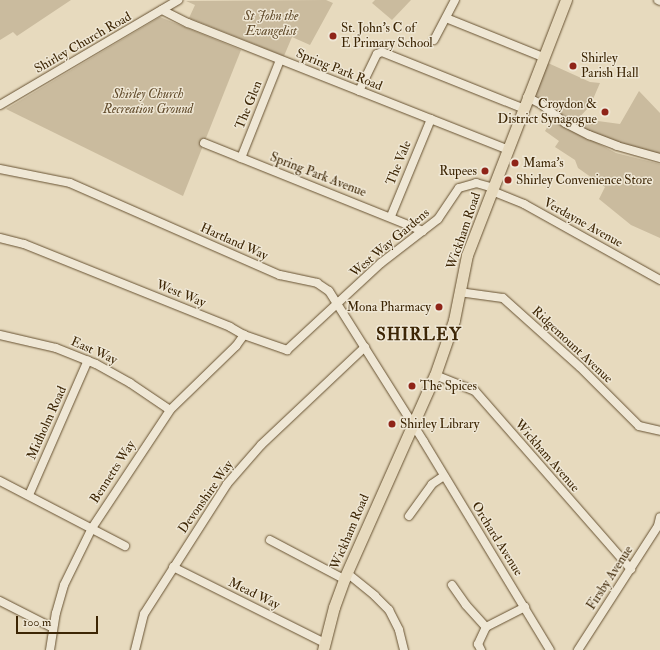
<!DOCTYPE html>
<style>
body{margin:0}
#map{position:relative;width:660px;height:650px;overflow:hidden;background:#e7dabe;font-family:"IM FELL Double Pica",serif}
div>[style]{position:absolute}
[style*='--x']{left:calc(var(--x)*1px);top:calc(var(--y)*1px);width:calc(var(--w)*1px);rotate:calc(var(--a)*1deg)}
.green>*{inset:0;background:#cabb9e}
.roads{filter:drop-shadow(0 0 1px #675232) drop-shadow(0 0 1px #675232)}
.minor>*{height:8px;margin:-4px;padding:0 4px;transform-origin:4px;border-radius:4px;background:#efe7d5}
.highway>*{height:11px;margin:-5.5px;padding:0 5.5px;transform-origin:5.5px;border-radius:5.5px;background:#e7dabe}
.dots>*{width:11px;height:11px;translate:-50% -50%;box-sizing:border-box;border:2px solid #efe7d5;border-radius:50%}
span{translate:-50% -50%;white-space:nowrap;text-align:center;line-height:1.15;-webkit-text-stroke:3px #efe7d5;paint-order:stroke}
.park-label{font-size:13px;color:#604a2a;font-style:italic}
.poi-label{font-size:13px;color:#3c2504}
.left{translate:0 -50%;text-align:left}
.right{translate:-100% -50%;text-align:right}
.street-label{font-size:13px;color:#3c2504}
.district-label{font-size:17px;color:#3c2504;font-weight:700;letter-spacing:1px}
.scale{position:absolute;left:16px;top:616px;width:82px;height:18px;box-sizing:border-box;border:2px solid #3c2504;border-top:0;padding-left:5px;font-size:12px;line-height:14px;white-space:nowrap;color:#3c2504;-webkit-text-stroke:3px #efe7d5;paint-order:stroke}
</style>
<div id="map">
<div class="green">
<div style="clip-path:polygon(0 0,71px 0,17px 36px,13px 32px,0 40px)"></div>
<div style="clip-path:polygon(326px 0,333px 3px,310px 45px,292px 37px,284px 56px,189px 18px,195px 5px,186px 1px)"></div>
<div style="clip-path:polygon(375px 0,411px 0,392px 20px,372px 3px)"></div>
<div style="clip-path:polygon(160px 17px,241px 50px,183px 196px,6px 109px)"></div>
<div style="clip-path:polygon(548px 63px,590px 82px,600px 83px,590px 106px,573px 124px,535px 94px)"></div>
<div style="clip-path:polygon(639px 91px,660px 113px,660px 155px,623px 145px,578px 126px,583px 119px,620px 124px)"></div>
<div style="clip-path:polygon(552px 119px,616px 153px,660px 164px,660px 238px,631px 225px,599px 199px,605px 187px,578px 168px,575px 160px,555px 147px,559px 141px,545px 131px)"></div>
</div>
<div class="roads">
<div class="minor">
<div style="--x:658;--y:0;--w:2;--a:27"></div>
<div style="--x:162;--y:10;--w:29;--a:27"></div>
<div style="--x:188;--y:23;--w:344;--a:21.6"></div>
<div style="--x:446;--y:18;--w:105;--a:21.9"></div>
<div style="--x:434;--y:40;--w:45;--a:-62.3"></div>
<div style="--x:359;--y:91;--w:41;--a:-64.1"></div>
<div style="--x:377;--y:54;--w:5;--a:-22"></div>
<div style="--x:382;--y:52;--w:151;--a:21.8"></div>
<div style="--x:527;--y:97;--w:16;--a:27"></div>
<div style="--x:541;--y:104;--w:31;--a:38"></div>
<div style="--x:565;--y:123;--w:27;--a:27"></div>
<div style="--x:589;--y:135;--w:30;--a:21"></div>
<div style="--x:617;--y:146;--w:45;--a:15.6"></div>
<div style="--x:0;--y:105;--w:207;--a:-30.5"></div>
<div style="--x:204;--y:143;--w:236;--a:21.9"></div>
<div style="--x:241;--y:158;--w:105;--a:-68.3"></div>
<div style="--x:0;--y:169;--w:71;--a:11.3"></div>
<div style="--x:70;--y:183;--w:229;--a:23.7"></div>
<div style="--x:280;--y:275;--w:38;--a:12"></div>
<div style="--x:317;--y:283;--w:14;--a:34"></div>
<div style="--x:329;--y:291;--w:178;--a:57.8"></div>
<div style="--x:424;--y:442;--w:243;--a:58.8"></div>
<div style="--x:492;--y:191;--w:35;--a:22"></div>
<div style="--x:524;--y:204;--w:156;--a:29.2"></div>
<div style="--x:391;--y:216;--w:105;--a:-67.6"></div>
<div style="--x:0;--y:238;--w:25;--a:14"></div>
<div style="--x:24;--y:244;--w:222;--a:21.9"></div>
<div style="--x:230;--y:327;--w:16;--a:30"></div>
<div style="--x:244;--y:335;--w:46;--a:19.2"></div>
<div style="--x:287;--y:350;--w:128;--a:-42.8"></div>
<div style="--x:381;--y:263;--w:72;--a:-37.7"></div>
<div style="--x:438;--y:219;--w:37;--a:-56"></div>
<div style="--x:459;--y:188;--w:18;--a:-16"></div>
<div style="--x:476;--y:183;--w:18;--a:16"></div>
<div style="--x:459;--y:292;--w:44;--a:7.8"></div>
<div style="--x:503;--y:298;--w:103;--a:41.9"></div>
<div style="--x:580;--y:367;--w:83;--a:45"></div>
<div style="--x:639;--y:426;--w:22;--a:13"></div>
<div style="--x:0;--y:335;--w:57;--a:13.1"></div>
<div style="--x:56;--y:348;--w:43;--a:21.8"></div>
<div style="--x:96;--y:364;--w:39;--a:29"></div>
<div style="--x:130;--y:383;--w:48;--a:34"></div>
<div style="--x:435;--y:375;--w:43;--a:21.8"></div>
<div style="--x:475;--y:391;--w:237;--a:48.8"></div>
<div style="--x:0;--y:481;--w:141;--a:27.5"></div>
<div style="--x:29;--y:495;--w:147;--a:-66.4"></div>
<div style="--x:409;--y:516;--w:39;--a:-54"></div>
<div style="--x:432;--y:484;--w:14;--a:-34"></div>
<div style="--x:270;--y:540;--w:84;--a:27.8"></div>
<div style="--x:173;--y:567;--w:170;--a:26.6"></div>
<div style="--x:347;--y:573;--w:36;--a:39"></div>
<div style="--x:375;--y:596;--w:20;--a:45"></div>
<div style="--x:389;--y:610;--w:22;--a:63"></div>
<div style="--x:399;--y:630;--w:21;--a:76"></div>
<div style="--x:452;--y:585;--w:24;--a:55"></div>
<div style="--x:466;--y:605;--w:30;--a:48"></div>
<div style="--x:486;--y:627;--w:19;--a:115"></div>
<div style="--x:478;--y:644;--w:7;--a:63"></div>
<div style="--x:0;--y:601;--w:59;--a:27"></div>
<div style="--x:486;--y:627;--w:44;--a:-27.1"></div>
<div style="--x:50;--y:650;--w:37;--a:-81"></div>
<div style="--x:56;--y:613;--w:29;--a:-74"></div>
<div style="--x:64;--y:585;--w:64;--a:-63.8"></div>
<div style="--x:92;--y:528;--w:141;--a:-56.5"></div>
<div style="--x:170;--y:410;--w:92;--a:-44.1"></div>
<div style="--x:236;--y:346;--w:14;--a:-54"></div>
<div style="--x:135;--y:650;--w:37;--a:-76"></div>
<div style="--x:144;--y:614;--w:154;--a:-57.4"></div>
<div style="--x:227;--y:484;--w:52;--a:-48.9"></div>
<div style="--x:261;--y:445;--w:143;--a:-43.3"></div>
<div style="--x:578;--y:650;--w:148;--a:-57.2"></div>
<div style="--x:658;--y:526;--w:9;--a:-77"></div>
</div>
<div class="highway">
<div style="--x:323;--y:650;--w:44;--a:-75.7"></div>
<div style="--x:334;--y:607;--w:30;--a:-70"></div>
<div style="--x:344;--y:579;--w:223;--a:-66"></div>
<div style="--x:435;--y:375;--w:58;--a:-70.9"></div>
<div style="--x:454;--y:320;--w:66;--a:-78.7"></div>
<div style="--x:467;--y:255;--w:274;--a:-68.8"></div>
</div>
</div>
<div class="dots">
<div style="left:333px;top:36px;background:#8f2418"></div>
<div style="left:573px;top:66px;background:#8f2418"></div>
<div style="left:605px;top:112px;background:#8f2418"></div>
<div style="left:515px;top:163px;background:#8f2418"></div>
<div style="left:485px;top:171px;background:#8f2418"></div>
<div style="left:508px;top:180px;background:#8f2418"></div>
<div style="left:439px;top:307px;background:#8f2418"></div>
<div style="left:412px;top:386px;background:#8f2418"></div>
<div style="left:392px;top:424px;background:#8f2418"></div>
</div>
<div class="park-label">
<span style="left:271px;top:24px">St John the<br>Evangelist</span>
<span style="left:148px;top:102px">Shirley Church<br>Recreation Ground</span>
</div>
<div class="poi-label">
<span class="left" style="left:341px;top:36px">St. John's C of<br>E Primary School</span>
<span class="left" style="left:581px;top:66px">Shirley<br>Parish Hall</span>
<span class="right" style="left:597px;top:112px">Croydon &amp;<br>District Synagogue</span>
<span class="left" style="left:523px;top:163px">Mama's</span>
<span class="right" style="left:477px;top:171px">Rupees</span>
<span class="left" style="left:516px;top:180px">Shirley Convenience Store</span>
<span class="right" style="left:431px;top:307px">Mona Pharmacy</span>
<span class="left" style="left:420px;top:386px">The Spices</span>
<span class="left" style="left:400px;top:424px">Shirley Library</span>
</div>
<div class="street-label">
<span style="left:83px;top:43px;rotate:-30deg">Shirley Church Road</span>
<span style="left:339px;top:70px;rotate:22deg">Spring Park Road</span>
<span style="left:249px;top:105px;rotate:-68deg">The Glen</span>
<span style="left:399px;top:163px;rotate:-68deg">The Vale</span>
<span style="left:318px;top:175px;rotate:21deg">Spring Park Avenue</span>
<span style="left:583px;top:223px;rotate:29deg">Verdayne Avenue</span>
<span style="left:464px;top:231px;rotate:-71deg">Wickham Road</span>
<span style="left:234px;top:242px;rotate:24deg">Hartland Way</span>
<span style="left:390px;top:243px;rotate:-40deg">West Way Gardens</span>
<span style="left:181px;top:294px;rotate:22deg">West Way</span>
<span style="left:572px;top:345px;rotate:43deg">Ridgemount Avenue</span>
<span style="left:94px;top:351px;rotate:24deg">East Way</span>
<span style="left:47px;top:423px;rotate:-66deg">Midholm Road</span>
<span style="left:547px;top:456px;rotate:49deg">Wickham Avenue</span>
<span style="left:113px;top:472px;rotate:-57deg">Bennetts Way</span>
<span style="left:206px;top:497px;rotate:-55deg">Devonshire Way</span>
<span style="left:350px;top:532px;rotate:-67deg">Wickham Road</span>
<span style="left:497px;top:539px;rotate:58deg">Orchard Avenue</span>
<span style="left:610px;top:578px;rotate:-57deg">Firsby Avenue</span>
<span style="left:254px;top:594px;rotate:26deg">Mead Way</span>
</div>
<div class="district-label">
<span style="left:419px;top:335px">SHIRLEY</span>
</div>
<div class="scale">100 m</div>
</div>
